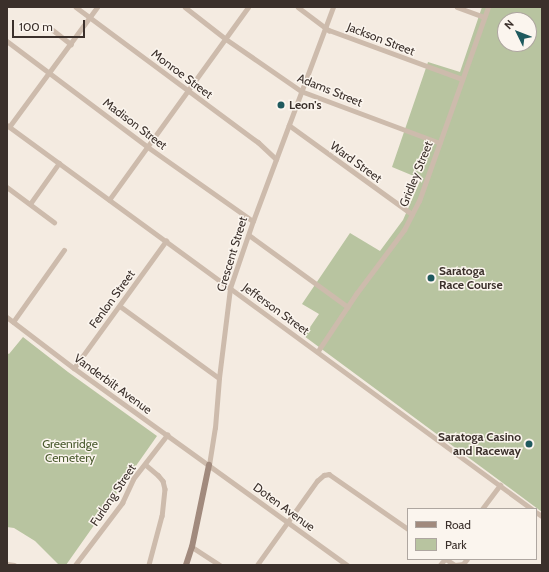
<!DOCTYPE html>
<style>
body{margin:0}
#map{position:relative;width:549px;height:572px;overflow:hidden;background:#f4ebe1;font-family:Cabin,sans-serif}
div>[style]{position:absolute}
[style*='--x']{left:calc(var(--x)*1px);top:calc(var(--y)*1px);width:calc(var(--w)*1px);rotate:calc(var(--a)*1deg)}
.green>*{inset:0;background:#b8c4a0}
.street>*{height:4.5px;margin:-2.25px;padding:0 2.25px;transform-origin:2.25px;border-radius:2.25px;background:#cdbbac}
.secondary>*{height:6px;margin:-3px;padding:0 3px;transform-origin:3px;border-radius:3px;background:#a18a7d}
.dots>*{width:11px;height:11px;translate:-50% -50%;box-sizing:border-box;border:2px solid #fbf5ee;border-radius:50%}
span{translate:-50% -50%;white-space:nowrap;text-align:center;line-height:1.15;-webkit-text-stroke:3px #fbf5ee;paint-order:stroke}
.street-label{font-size:12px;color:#3b302b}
.poi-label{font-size:12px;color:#3b302b;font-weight:700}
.left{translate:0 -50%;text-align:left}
.right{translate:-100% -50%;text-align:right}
.park-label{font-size:12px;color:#4a5a2e}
.frame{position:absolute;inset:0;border:8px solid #3b302b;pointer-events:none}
.legend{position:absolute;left:407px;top:508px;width:130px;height:52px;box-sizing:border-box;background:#fbf5ee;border:1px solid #aea6a0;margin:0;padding:5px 7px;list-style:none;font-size:12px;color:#3b302b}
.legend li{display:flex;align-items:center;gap:8px;height:20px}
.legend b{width:20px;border:1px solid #aea6a0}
.north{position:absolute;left:497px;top:12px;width:40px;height:40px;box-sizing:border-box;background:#fbf5ee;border:1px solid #aea6a0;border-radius:50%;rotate:313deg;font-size:11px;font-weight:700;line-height:16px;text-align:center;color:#3b302b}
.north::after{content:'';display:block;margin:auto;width:14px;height:18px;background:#1f5a5e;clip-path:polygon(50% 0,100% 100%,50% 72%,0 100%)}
.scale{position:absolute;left:12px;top:20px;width:73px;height:18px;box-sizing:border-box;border:2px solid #3b302b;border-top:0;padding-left:5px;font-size:12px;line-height:14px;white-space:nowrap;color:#3b302b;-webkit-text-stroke:3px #fbf5ee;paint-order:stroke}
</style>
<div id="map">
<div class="green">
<div style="clip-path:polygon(evenodd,482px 7px,542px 7px,542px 512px,304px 336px,319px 314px,302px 304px,350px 233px,380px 251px,403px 220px,421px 179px,392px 167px,428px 62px,460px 72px,482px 7px,505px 20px,529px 20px,529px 44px,505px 44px,505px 20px)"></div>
<div style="clip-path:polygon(23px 337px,68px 372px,157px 436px,66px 565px,59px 565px,35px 541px,14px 528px,7px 527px,7px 353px,9px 354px)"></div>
</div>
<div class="street">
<div style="--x:76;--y:7;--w:227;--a:36.6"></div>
<div style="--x:258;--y:142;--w:25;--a:43"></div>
<div style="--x:185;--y:7;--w:52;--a:38"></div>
<div style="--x:226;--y:39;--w:91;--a:34.7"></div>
<div style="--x:301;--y:91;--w:148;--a:20.5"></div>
<div style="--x:298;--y:7;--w:39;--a:37"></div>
<div style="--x:329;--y:30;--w:142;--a:20.2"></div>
<div style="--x:457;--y:7;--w:29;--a:20"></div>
<div style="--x:53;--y:30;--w:23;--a:38"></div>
<div style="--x:7;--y:41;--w:176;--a:36.9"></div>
<div style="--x:148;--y:147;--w:128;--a:35.2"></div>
<div style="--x:7;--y:125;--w:650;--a:36.18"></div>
<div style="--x:289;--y:125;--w:152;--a:35.9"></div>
<div style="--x:9;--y:127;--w:149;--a:-53.7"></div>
<div style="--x:7;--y:187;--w:59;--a:36.7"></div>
<div style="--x:109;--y:200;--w:238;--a:-54.2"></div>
<div style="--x:30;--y:204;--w:50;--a:-54.7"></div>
<div style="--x:249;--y:235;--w:122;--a:36"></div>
<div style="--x:120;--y:306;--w:122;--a:36"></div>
<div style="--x:7;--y:317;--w:84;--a:37.3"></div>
<div style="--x:74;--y:368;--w:337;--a:35.8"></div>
<div style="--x:13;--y:322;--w:88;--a:-54.7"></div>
<div style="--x:318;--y:351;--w:69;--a:-56.3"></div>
<div style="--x:356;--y:294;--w:80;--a:-53.1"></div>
<div style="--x:404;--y:230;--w:33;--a:-63"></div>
<div style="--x:419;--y:201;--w:206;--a:-70.4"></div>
<div style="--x:74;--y:368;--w:157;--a:-54.1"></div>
<div style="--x:146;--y:465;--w:16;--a:40"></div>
<div style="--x:158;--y:475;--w:8;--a:50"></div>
<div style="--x:163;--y:481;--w:8;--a:76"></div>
<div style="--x:165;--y:489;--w:27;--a:96"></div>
<div style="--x:162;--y:516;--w:51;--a:104.9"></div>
<div style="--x:209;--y:465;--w:37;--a:-81"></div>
<div style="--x:215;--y:428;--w:50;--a:-85.4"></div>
<div style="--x:219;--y:378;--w:91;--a:-83"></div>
<div style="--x:230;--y:288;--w:71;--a:-71.1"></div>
<div style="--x:253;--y:221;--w:228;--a:-69.5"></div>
<div style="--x:482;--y:509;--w:30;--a:-53"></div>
<div style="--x:536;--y:512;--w:7;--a:34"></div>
<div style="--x:192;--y:547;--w:33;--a:33"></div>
<div style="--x:446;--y:559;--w:11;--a:34"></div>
<div style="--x:455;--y:565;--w:8;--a:-7"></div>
<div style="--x:463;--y:564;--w:6;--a:-51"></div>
<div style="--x:7;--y:564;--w:7;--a:8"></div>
<div style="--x:75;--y:565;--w:78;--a:-52.8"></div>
<div style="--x:122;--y:503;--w:26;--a:-65"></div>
<div style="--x:133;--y:479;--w:56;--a:-52.3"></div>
<div style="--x:257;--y:565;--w:103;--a:-54.5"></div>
<div style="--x:317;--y:481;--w:9;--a:-41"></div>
<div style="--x:324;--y:475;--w:5;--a:-11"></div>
<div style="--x:329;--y:474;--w:96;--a:34.8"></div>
<div style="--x:440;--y:565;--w:8;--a:-50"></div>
</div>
<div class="secondary">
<div style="--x:186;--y:565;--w:19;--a:-72"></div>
<div style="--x:192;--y:547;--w:84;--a:-78.3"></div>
</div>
<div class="dots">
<div style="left:281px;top:105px;background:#1f5a5e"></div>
<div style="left:431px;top:278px;background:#1f5a5e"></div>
<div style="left:529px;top:444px;background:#1f5a5e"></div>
</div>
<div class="street-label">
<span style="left:381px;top:39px;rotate:21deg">Jackson Street</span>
<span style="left:182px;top:74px;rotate:37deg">Monroe Street</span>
<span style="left:330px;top:90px;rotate:22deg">Adams Street</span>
<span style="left:135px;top:124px;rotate:37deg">Madison Street</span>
<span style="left:356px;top:162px;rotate:36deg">Ward Street</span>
<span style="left:416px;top:174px;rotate:-68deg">Gridley Street</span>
<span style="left:232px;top:254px;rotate:-73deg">Crescent Street</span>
<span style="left:112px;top:299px;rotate:-54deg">Fenlon Street</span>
<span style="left:276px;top:309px;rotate:36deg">Jefferson Street</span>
<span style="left:113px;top:384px;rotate:36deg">Vanderbilt Avenue</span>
<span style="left:113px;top:495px;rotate:-56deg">Furlong Street</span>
<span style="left:284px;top:507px;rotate:36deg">Doten Avenue</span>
</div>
<div class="poi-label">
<span class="left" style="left:289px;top:105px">Leon's</span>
<span class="left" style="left:439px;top:278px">Saratoga<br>Race Course</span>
<span class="right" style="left:521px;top:444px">Saratoga Casino<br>and Raceway</span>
</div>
<div class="park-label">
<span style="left:70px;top:451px">Greenridge<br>Cemetery</span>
</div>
<div class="frame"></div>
<ul class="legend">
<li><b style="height:5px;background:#a18a7d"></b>Road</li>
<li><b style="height:11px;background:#b8c4a0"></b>Park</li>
</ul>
<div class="north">N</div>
<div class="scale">100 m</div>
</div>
